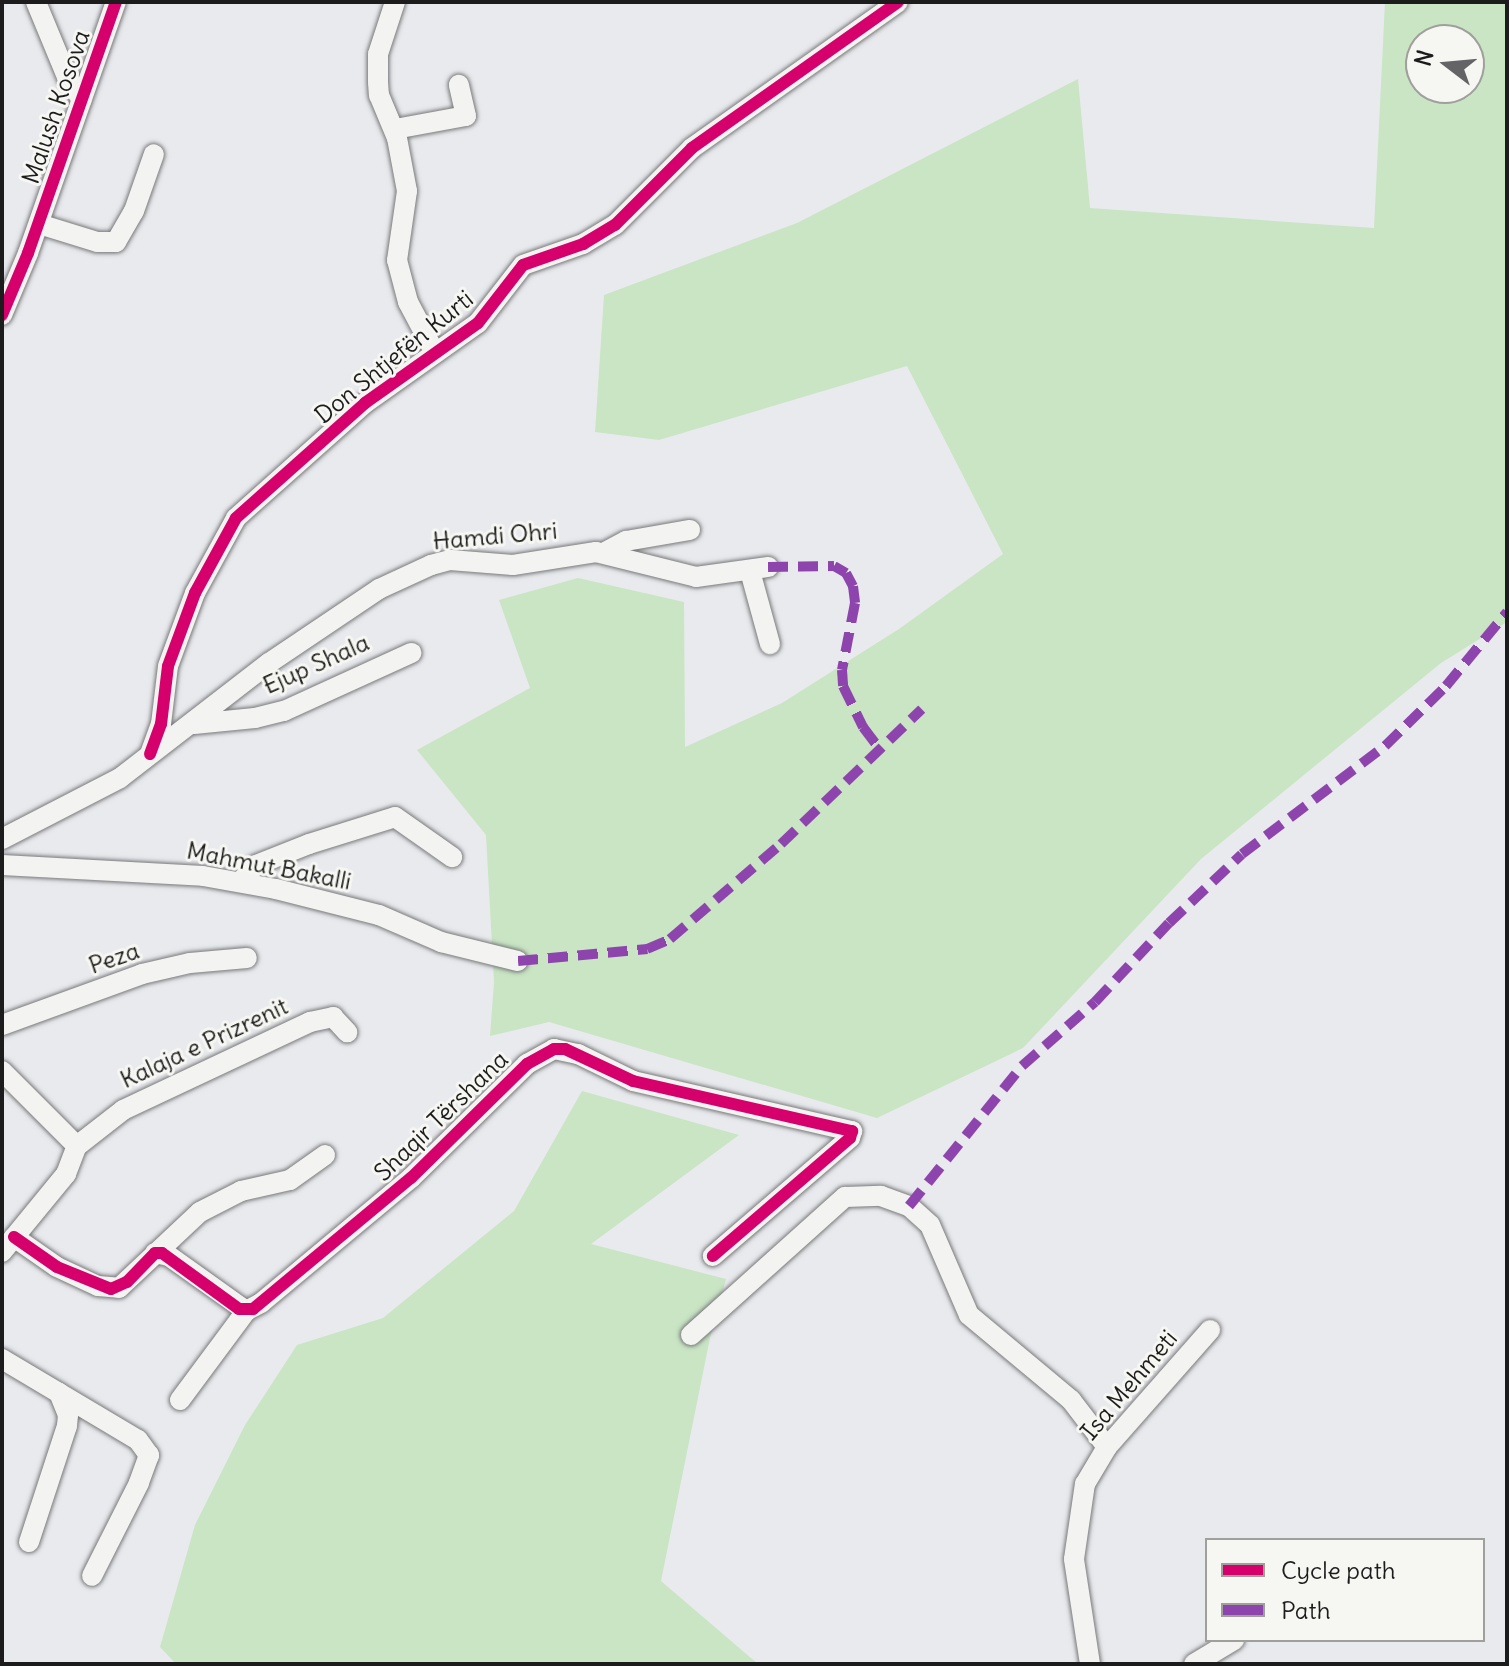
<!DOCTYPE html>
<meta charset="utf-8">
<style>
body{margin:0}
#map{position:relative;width:1509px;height:1666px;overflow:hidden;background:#e9eaee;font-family:Delius,sans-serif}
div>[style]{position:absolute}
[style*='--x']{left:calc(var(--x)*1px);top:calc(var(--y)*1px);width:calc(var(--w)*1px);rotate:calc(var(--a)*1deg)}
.green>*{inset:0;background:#c9e5c4}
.roads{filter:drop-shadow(0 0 2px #78797a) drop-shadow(0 0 2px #78797a)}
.minor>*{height:20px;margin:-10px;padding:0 10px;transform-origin:10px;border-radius:10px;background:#f3f3f2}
.quiet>*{height:10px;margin-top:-5px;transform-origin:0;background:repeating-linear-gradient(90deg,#8e44ad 0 20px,transparent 0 30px)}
.cycleway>*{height:12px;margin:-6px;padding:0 6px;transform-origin:6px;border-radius:6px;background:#d6006c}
span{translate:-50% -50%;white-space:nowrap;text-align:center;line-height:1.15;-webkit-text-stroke:6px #f6f6f2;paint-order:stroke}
.street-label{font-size:24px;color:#1c1c1c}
.frame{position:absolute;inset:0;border:4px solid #1c1c1c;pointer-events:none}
.legend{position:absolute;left:1205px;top:1538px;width:280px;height:104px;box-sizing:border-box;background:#f6f6f2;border:2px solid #9f9f9c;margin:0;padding:10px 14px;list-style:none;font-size:24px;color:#1c1c1c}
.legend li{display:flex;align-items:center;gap:16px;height:40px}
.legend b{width:40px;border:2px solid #9f9f9c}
.north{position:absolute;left:1405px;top:24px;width:80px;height:80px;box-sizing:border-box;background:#f6f6f2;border:2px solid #9f9f9c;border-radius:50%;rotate:286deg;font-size:22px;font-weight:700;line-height:32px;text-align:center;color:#1c1c1c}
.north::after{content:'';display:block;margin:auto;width:28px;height:36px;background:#646466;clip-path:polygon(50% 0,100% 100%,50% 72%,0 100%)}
</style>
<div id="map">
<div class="green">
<div style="clip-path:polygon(evenodd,1385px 2px,1507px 2px,1507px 622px,1441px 663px,1201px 859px,1023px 1048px,877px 1118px,549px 1022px,490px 1036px,494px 982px,486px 835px,417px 750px,530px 688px,499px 600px,578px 578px,684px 602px,685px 747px,782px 703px,899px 629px,1003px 554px,907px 366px,659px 440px,595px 432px,604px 295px,797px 223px,1078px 79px,1090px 208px,1374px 228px,1385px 2px,1421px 40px,1469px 40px,1469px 88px,1421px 88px,1421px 40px)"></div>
<div style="clip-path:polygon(582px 1091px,739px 1135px,591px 1244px,726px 1279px,710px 1338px,661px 1581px,758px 1664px,176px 1664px,160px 1647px,195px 1525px,245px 1425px,297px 1345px,383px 1318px,514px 1211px)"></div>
</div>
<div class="roads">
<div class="minor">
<div style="--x:36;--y:2;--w:81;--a:67.5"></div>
<div style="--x:67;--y:77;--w:27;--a:57"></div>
<div style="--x:395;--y:2;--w:55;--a:108.1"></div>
<div style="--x:378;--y:54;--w:28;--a:90"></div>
<div style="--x:378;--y:82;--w:13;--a:86"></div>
<div style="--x:379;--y:95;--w:47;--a:67.3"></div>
<div style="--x:397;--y:138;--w:54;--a:79.3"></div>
<div style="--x:407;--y:191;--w:70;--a:98.2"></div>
<div style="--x:397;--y:260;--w:43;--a:75.3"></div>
<div style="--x:408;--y:302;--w:58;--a:62.1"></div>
<div style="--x:395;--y:129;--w:72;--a:-10.4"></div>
<div style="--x:466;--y:116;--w:32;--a:-103"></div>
<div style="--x:39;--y:224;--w:61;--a:17.2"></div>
<div style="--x:97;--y:242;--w:19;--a:0"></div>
<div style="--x:116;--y:242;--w:36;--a:-60"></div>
<div style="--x:134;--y:211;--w:60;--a:-70.7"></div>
<div style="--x:2;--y:315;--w:67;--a:-67.2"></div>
<div style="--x:28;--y:253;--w:266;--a:-70.7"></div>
<div style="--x:605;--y:552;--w:24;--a:-28"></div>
<div style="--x:626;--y:541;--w:65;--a:-9.8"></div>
<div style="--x:750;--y:571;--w:76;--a:74.7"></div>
<div style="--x:194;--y:724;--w:61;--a:-5.6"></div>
<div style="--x:255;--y:718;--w:30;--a:-14"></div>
<div style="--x:284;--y:711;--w:140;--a:-24.5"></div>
<div style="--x:150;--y:754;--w:32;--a:-70"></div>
<div style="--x:161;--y:724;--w:58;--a:-83.1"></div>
<div style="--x:168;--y:666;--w:78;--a:-69.7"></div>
<div style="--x:195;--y:593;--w:85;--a:-61.3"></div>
<div style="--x:236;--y:518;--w:173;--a:-41.7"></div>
<div style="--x:365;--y:403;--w:138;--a:-35.3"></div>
<div style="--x:478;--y:323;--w:73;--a:-52.2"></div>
<div style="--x:523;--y:265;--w:64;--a:-19.3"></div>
<div style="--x:583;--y:244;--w:37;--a:-31"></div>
<div style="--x:615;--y:225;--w:109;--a:-45"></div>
<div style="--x:692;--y:148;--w:252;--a:-35.3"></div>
<div style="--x:2;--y:839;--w:133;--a:-27.3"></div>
<div style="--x:120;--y:778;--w:188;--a:-37.7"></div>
<div style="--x:269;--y:663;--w:133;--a:-33.9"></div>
<div style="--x:379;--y:589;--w:57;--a:-24.8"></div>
<div style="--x:431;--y:565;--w:20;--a:-15"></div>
<div style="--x:450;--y:560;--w:63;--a:4.5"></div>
<div style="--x:513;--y:565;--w:84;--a:-8.9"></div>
<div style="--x:596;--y:552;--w:103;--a:14"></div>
<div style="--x:696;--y:577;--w:73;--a:-7.9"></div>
<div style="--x:2;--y:865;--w:201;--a:3.1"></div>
<div style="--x:203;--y:876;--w:74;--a:10.1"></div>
<div style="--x:276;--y:889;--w:106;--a:14.2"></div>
<div style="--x:379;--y:915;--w:68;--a:23.5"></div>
<div style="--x:441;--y:942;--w:79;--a:13.9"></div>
<div style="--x:240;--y:882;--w:23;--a:-47"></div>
<div style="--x:256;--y:865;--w:57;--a:-21.6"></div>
<div style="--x:309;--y:844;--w:90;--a:-17.4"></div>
<div style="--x:395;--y:817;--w:70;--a:35.1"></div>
<div style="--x:2;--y:1025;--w:149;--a:-20"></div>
<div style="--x:142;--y:974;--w:49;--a:-12.9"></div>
<div style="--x:190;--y:963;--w:57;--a:-5"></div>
<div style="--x:2;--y:1071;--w:106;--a:45"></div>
<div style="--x:14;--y:1237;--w:52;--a:34.9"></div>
<div style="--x:57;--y:1267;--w:45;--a:24.9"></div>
<div style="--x:98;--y:1286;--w:21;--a:5"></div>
<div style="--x:119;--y:1288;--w:111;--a:-43.2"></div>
<div style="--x:200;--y:1212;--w:46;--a:-27.1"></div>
<div style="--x:241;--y:1191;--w:50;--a:-12.7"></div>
<div style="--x:290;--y:1180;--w:43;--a:-35.5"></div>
<div style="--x:2;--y:1252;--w:101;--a:-50.6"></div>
<div style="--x:66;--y:1174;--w:30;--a:-69"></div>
<div style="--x:77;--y:1146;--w:58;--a:-38"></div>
<div style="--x:123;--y:1110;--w:207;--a:-25.2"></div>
<div style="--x:310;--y:1022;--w:24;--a:-12"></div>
<div style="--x:333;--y:1017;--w:21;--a:47"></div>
<div style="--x:155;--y:1253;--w:14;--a:12"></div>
<div style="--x:169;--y:1256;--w:95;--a:35.5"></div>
<div style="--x:691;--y:1335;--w:207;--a:-41.9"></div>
<div style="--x:845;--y:1197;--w:36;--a:-2"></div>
<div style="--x:881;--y:1196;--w:30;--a:20"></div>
<div style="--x:909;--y:1206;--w:28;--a:42"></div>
<div style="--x:930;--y:1225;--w:98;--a:66.6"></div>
<div style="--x:969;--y:1315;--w:133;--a:39.8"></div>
<div style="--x:1071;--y:1400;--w:59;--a:52.5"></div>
<div style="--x:2;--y:1359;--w:158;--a:30.8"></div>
<div style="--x:138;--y:1440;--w:19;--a:54"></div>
<div style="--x:149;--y:1455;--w:30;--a:110"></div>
<div style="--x:139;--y:1483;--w:104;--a:116.8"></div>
<div style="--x:180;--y:1400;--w:111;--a:-53.4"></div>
<div style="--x:246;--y:1311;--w:17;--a:-28"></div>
<div style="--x:261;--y:1303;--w:195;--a:-39.8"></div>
<div style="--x:411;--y:1178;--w:163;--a:-44.5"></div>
<div style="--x:527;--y:1064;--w:31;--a:-29"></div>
<div style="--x:554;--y:1049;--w:25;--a:12"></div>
<div style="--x:578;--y:1054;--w:61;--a:26.1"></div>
<div style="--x:633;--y:1081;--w:225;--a:12.9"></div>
<div style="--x:852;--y:1131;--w:7;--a:106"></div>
<div style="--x:850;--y:1138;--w:181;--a:139.3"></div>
<div style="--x:29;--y:1542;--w:122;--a:-71.9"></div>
<div style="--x:67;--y:1426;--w:11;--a:-85"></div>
<div style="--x:68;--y:1415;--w:24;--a:-112"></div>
<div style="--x:1090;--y:1664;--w:106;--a:-98.7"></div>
<div style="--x:1074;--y:1559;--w:76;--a:-81.7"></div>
<div style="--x:1085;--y:1484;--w:43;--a:-59.3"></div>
<div style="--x:1107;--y:1447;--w:156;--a:-48.6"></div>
<div style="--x:1194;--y:1664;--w:47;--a:-31"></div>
</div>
</div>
<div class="quiet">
<div style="--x:768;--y:567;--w:66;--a:-0.9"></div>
<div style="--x:834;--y:566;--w:14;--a:30"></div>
<div style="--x:846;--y:573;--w:15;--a:62"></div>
<div style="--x:853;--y:586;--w:17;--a:83"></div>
<div style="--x:855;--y:603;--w:68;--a:101"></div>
<div style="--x:842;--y:670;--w:16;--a:86"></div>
<div style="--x:843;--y:686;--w:46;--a:64"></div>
<div style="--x:863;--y:727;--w:26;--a:53"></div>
<div style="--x:518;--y:961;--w:130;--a:-5.3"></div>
<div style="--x:647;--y:949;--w:25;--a:-23"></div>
<div style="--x:670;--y:939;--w:146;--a:-40.6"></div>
<div style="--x:781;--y:844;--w:195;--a:-43.8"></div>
<div style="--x:909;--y:1206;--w:180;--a:-51.1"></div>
<div style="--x:1022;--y:1066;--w:97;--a:-41.2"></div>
<div style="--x:1095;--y:1002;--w:108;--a:-46.9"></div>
<div style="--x:1169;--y:923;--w:100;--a:-43.4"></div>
<div style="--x:1242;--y:854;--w:179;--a:-37.1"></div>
<div style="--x:1385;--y:746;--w:86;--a:-44.5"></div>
<div style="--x:1446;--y:686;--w:96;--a:-50.5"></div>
</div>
<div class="cycleway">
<div style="--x:2;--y:315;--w:67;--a:-67.2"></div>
<div style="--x:28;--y:253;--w:266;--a:-70.7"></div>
<div style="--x:150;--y:754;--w:32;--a:-70"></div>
<div style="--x:161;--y:724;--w:58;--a:-83.1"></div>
<div style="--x:168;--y:666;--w:78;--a:-69.7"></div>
<div style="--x:195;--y:593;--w:85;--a:-61.3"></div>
<div style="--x:236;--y:518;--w:173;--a:-41.7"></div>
<div style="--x:365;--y:403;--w:138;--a:-35.3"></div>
<div style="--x:478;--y:323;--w:73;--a:-52.2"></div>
<div style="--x:523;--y:265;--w:64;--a:-19.3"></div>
<div style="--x:583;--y:244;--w:37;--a:-31"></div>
<div style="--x:615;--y:225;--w:109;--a:-45"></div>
<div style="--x:692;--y:148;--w:252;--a:-35.3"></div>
<div style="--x:14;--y:1237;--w:52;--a:34.9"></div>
<div style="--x:57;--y:1267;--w:58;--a:22.2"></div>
<div style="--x:111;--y:1289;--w:17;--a:-24"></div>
<div style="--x:127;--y:1282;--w:40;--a:-46"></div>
<div style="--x:155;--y:1253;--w:7;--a:0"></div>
<div style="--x:162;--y:1253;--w:95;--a:36"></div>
<div style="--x:239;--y:1309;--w:14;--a:0"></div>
<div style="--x:253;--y:1309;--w:205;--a:-39.7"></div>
<div style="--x:411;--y:1178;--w:163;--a:-44.5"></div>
<div style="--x:527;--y:1064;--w:31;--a:-29"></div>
<div style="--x:554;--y:1049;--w:11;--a:0"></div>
<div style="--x:565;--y:1049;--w:75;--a:25.2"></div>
<div style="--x:633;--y:1081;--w:225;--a:12.9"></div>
<div style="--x:852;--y:1131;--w:7;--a:106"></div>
<div style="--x:850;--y:1138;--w:181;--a:139.3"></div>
</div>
<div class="street-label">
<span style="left:56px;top:107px;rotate:-71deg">Malush Kosova</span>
<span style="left:394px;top:357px;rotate:-39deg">Don Shtjefën Kurti</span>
<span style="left:495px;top:536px;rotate:-5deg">Hamdi Ohri</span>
<span style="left:316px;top:664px;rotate:-24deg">Ejup Shala</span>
<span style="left:269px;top:866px;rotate:11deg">Mahmut Bakalli</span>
<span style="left:114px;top:958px;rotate:-19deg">Peza</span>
<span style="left:204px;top:1043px;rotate:-25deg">Kalaja e Prizrenit</span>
<span style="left:441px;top:1116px;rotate:-44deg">Shaqir Tërshana</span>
<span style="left:1129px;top:1385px;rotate:-50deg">Isa Mehmeti</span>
</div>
<div class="frame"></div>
<ul class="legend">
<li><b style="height:10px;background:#d6006c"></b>Cycle path</li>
<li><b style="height:10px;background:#8e44ad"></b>Path</li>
</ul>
<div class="north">N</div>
</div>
